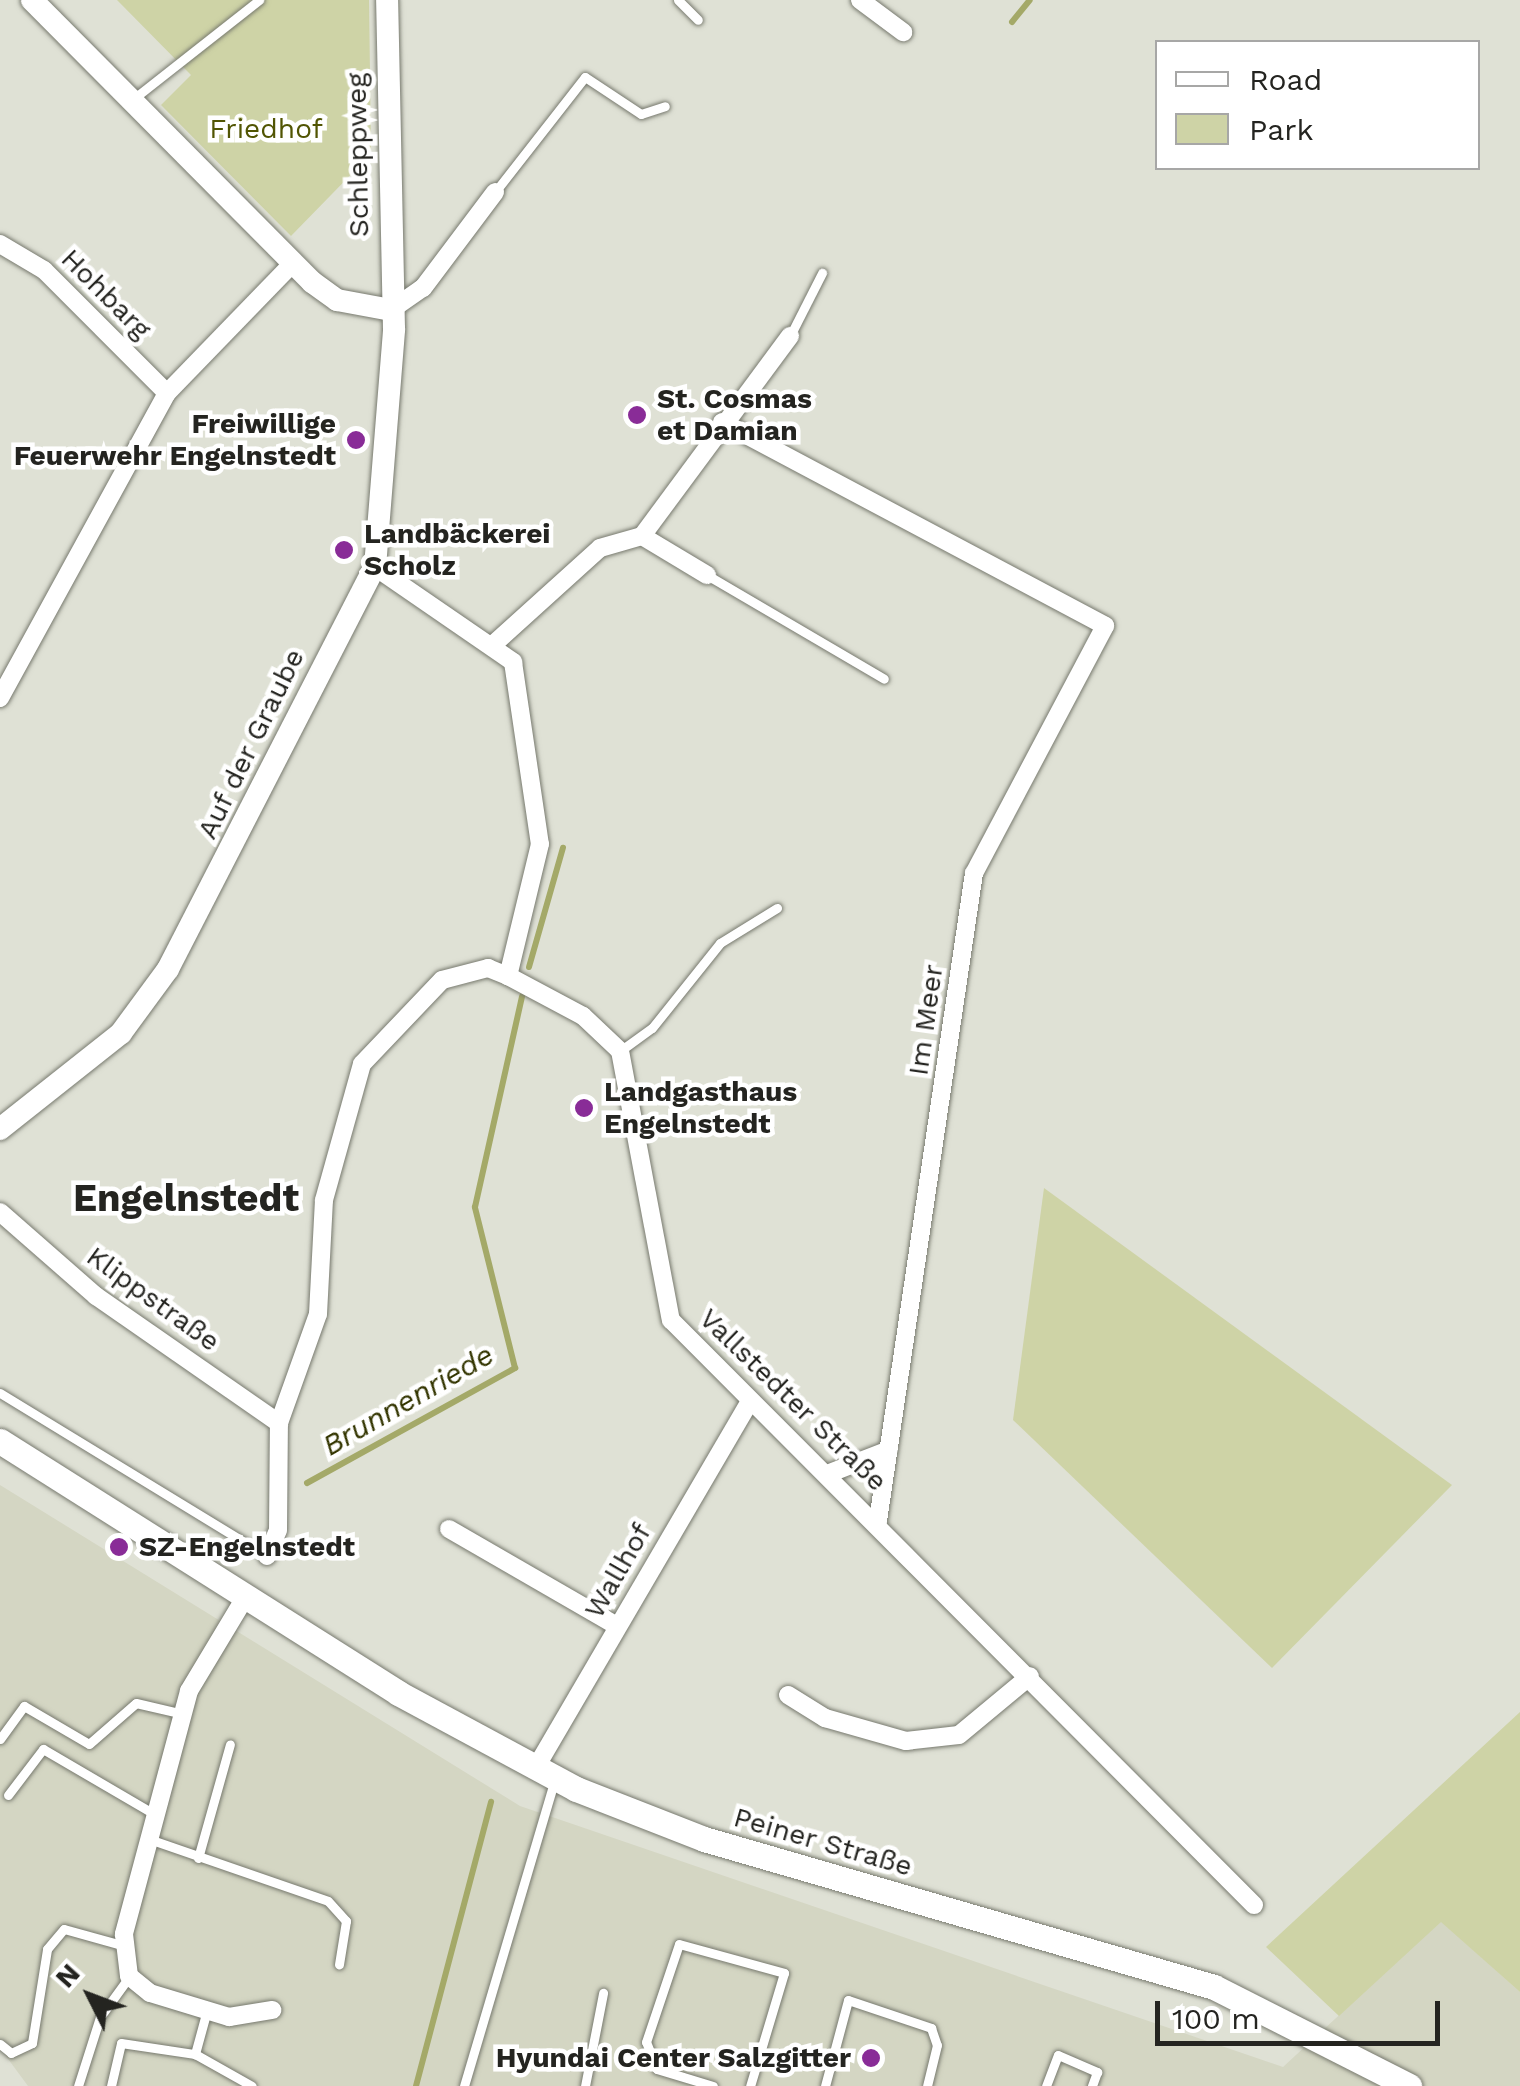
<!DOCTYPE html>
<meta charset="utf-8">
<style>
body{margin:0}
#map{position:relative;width:1520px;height:2086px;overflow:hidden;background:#dfe1d5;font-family:"Work Sans",sans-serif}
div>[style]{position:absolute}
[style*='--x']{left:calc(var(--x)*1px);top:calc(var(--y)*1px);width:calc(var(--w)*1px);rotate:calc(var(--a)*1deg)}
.built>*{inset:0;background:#d4d6c3}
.green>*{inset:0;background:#ced3a6}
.stream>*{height:6px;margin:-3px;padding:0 3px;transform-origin:3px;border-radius:3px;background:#a4a968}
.roads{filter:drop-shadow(0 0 2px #77796e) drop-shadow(0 0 2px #77796e)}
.service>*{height:9px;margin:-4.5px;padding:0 4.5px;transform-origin:4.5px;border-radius:4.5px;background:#fff}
.minor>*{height:18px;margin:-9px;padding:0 9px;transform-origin:9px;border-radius:9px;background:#fff}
.tertiary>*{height:22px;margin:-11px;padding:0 11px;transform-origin:11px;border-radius:11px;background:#fff}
.secondary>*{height:25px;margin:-12.5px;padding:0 12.5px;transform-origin:12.5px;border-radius:12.5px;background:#fff}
.dots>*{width:28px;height:28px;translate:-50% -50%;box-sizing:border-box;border:5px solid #fff;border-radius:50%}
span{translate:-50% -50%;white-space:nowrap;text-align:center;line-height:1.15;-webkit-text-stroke:9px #fff;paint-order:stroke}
.park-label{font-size:28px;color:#515503}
.street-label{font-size:28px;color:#242420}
.poi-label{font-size:28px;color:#242420;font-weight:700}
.left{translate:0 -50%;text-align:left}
.right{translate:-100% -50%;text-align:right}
.water-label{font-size:30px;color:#333500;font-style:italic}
.district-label{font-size:38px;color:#242420;font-weight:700}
.legend{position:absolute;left:1155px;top:40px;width:325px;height:130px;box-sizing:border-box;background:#fff;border:2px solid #a7a7a6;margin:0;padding:12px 18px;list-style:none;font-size:30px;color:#242420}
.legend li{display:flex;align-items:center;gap:20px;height:50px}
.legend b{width:50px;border:2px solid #a7a7a6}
.north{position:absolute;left:40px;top:1946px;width:100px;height:100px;-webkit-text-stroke:8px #fff;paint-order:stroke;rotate:312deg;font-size:28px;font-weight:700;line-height:40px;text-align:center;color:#242420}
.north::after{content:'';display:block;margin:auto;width:35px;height:45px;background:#242420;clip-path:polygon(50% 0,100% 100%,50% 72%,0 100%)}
.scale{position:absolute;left:1155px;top:2001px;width:285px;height:45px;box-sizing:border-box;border:5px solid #242420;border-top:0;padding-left:12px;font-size:30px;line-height:35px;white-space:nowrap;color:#242420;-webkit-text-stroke:8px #fff;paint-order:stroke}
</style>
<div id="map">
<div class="built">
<div style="clip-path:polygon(0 1485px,520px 1806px,1283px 2067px,1441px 1921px,1520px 1992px,1520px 2086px,28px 2086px,0 2048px)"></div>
</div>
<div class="green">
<div style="clip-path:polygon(117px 0,369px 0,371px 154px,291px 236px,161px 105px,191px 75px)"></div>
<div style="clip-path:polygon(1044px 1188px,1452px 1485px,1272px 1668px,1013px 1420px)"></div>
<div style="clip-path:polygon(1520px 1712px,1520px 1992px,1441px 1922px,1339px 2016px,1266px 1947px)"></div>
</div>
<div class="stream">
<div style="--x:1012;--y:22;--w:28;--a:-51"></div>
<div style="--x:529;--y:967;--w:124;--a:-74.1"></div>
<div style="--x:307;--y:1483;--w:238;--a:-28.9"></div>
<div style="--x:515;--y:1368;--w:166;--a:-104"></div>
<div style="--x:475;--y:1207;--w:216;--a:-77.4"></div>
<div style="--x:416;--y:2086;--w:294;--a:-75.2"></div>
</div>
<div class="roads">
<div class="service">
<div style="--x:678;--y:0;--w:28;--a:45"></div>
<div style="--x:132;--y:100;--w:162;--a:-38.2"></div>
<div style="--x:495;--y:192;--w:146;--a:-52"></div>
<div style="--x:585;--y:77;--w:67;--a:33.5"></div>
<div style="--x:641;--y:114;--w:25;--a:-18"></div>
<div style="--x:790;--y:336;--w:71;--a:-63.1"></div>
<div style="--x:707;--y:575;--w:205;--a:30.4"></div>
<div style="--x:620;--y:1051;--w:39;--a:-36"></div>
<div style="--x:652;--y:1028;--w:109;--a:-51.3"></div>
<div style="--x:720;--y:943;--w:67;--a:-31.6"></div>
<div style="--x:0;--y:1393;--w:313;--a:31.4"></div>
<div style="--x:0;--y:1739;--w:41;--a:-54"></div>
<div style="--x:24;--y:1706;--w:75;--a:30.3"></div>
<div style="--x:89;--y:1744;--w:62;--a:-41.1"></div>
<div style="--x:136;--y:1703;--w:48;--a:13.2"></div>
<div style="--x:8;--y:1795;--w:58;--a:-52.7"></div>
<div style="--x:43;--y:1749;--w:131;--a:30.3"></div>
<div style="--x:149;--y:1839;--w:189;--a:19.1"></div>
<div style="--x:328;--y:1901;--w:27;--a:48"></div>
<div style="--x:346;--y:1921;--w:44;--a:99.2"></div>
<div style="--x:198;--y:1858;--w:118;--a:-74.3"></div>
<div style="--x:207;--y:2010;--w:46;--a:105.3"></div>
<div style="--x:195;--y:2054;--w:65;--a:29.3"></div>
<div style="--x:0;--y:2044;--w:14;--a:39"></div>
<div style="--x:11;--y:2053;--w:23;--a:-25"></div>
<div style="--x:32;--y:2043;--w:95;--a:-80.9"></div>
<div style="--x:47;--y:1949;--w:26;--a:-50"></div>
<div style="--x:64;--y:1929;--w:63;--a:15.6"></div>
<div style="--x:78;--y:2086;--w:72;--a:-72.3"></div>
<div style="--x:100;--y:2017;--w:49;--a:-54.1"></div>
<div style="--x:111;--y:2086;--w:44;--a:-76.9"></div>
<div style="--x:121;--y:2043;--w:75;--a:8.5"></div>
<div style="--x:464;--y:2086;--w:317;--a:-73.5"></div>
<div style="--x:585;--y:2086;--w:95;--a:-79"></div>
<div style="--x:713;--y:2086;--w:59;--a:-163.1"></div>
<div style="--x:657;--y:2069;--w:29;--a:-112"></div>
<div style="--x:646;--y:2042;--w:103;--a:-71.4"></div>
<div style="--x:679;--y:1944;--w:109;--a:15.4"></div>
<div style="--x:784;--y:1973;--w:118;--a:106.7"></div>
<div style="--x:825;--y:2086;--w:89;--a:-75"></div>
<div style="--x:848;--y:2000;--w:88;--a:18.6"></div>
<div style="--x:931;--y:2028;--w:18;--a:71"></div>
<div style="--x:937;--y:2045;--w:42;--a:103.7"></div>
<div style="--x:1046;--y:2086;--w:33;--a:-69"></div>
<div style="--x:1058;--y:2055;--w:43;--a:23.6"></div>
<div style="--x:1097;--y:2072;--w:15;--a:110"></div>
</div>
<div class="minor">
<div style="--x:860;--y:0;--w:54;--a:36.7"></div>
<div style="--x:0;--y:244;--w:51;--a:30.6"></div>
<div style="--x:44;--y:270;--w:174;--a:45"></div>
<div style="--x:391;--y:310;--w:39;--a:-35"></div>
<div style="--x:423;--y:288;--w:120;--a:-53.1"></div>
<div style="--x:722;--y:422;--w:434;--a:28"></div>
<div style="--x:1105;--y:626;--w:280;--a:117.9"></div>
<div style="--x:974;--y:873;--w:655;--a:98.43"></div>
<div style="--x:642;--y:536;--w:76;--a:31"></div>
<div style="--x:375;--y:567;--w:168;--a:34.5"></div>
<div style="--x:513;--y:662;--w:184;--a:81.6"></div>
<div style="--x:540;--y:844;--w:136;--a:103.6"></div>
<div style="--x:508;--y:976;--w:85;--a:28.1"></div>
<div style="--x:583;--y:1016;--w:51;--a:43.4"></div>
<div style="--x:620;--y:1051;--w:274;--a:79.3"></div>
<div style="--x:671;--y:1320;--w:826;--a:45.1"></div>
<div style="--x:496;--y:642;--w:140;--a:-42.1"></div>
<div style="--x:600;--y:548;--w:44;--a:-15.9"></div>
<div style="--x:642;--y:536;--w:249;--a:-53.5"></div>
<div style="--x:0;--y:698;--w:348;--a:-61.3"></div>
<div style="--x:167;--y:393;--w:180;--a:-45.9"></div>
<div style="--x:0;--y:1212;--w:128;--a:41.2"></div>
<div style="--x:96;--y:1296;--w:223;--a:34.8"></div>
<div style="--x:830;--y:1473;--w:63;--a:-21.3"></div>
<div style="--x:449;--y:1529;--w:194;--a:30"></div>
<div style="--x:267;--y:1556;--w:28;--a:-67"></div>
<div style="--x:278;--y:1530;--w:107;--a:-89.5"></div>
<div style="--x:279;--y:1423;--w:116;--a:-70.3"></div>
<div style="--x:318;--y:1314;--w:114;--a:-87"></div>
<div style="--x:324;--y:1200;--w:141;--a:-74.4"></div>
<div style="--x:362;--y:1064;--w:116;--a:-46.4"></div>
<div style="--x:442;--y:980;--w:48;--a:-14.6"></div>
<div style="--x:488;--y:968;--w:22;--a:22"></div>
<div style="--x:246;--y:1596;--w:111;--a:121"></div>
<div style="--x:189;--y:1691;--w:252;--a:105"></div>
<div style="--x:124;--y:1934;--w:42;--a:83.2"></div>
<div style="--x:129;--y:1976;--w:27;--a:39"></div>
<div style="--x:150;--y:1993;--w:83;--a:16.9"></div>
<div style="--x:229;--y:2017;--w:44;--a:-9.2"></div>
<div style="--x:788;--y:1695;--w:44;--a:31.9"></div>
<div style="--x:825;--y:1718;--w:84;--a:15.9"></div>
<div style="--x:906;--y:1741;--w:53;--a:-6.5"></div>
<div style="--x:959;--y:1735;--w:92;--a:-39.7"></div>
<div style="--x:535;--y:1769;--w:426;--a:-59.7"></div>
</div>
<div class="tertiary">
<div style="--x:32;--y:0;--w:397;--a:45.2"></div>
<div style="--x:312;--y:282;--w:31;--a:36"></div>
<div style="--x:337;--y:300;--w:55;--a:10.5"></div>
<div style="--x:0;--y:1129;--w:154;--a:-38.4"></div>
<div style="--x:121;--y:1033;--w:79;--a:-53.7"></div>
<div style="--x:168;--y:969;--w:452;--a:-62.8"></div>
<div style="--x:375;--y:567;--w:239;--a:-85.4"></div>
<div style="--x:394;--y:329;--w:329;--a:-91.2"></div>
</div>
<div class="secondary">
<div style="--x:0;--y:1441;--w:471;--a:32.3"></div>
<div style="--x:398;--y:1693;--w:202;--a:28.3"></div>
<div style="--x:576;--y:1789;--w:137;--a:21.3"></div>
<div style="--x:704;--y:1839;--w:531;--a:16.18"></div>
<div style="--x:1214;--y:1987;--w:219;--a:26.9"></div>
</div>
</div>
<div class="dots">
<div style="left:637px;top:415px;background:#892c97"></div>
<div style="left:356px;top:440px;background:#892c97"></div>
<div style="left:344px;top:550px;background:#892c97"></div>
<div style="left:584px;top:1108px;background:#892c97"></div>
<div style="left:119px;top:1547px;background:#892c97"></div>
<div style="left:871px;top:2058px;background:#892c97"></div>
</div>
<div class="park-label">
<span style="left:266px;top:129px">Friedhof</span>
</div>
<div class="street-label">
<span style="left:358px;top:155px;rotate:-91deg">Schleppweg</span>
<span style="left:106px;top:294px;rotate:45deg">Hohbarg</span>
<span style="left:251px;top:744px;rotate:-64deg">Auf der Graube</span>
<span style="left:926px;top:1020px;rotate:-82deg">Im Meer</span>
<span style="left:153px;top:1299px;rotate:36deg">Klippstraße</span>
<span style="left:793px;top:1400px;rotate:44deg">Vallstedter Straße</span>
<span style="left:618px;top:1571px;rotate:-60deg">Wallhof</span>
<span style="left:823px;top:1842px;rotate:16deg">Peiner Straße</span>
</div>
<div class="poi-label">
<span class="left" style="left:657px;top:415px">St. Cosmas<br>et Damian</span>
<span class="right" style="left:336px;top:440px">Freiwillige<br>Feuerwehr Engelnstedt</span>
<span class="left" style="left:364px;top:550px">Landbäckerei<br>Scholz</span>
<span class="left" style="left:604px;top:1108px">Landgasthaus<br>Engelnstedt</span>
<span class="left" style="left:139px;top:1547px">SZ-Engelnstedt</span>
<span class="right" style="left:851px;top:2058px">Hyundai Center Salzgitter</span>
</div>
<div class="water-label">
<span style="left:408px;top:1400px;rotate:-30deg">Brunnenriede</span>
</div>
<div class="district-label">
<span style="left:186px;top:1199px">Engelnstedt</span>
</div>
<ul class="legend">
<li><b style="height:12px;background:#fff"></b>Road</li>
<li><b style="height:28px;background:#ced3a6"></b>Park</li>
</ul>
<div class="north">N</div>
<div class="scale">100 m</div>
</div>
